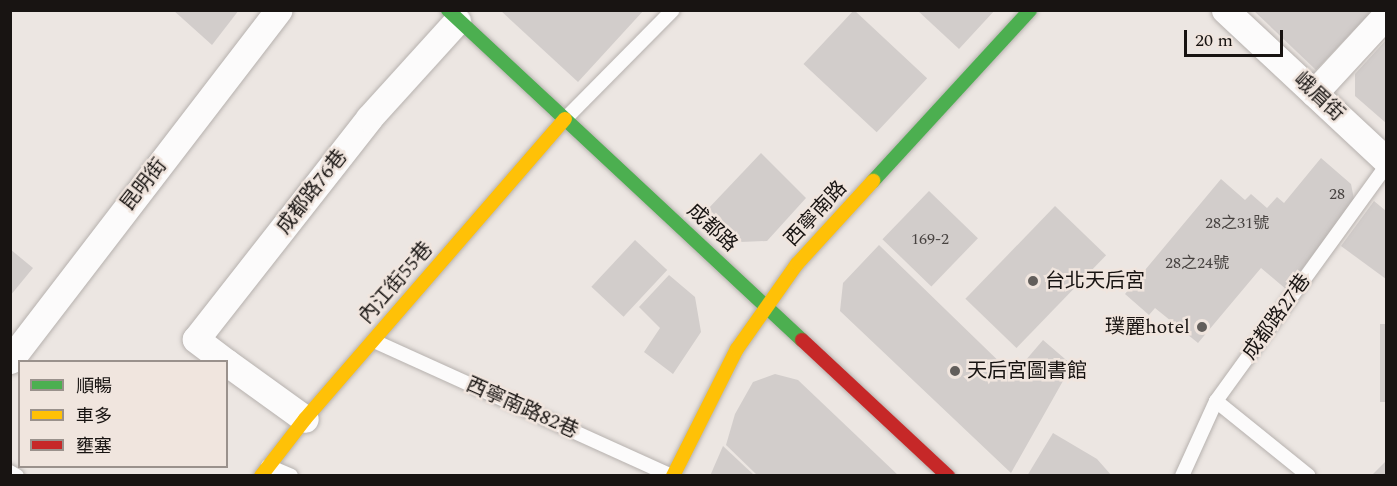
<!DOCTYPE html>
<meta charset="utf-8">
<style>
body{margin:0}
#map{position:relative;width:1397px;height:486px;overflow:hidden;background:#ece6e2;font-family:Spectral,"Noto Sans TC",serif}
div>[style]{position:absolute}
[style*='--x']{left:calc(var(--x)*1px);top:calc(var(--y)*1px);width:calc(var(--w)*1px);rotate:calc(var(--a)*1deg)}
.building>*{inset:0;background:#d2cdcb;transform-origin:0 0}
.roads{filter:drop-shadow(0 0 2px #b6b1ae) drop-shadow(0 0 2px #b6b1ae)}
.lane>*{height:14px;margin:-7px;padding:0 7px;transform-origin:7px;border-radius:7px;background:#fcfbfb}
.street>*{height:27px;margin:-13.5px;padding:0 13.5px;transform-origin:13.5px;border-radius:13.5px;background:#fcfbfb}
.fast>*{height:14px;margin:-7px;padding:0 7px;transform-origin:7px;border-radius:7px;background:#4caf50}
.slow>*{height:14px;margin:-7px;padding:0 7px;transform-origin:7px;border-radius:7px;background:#ffc107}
.jam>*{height:14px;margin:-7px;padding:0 7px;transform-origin:7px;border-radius:7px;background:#c62828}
.dots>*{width:16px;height:16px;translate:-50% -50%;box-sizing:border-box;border:3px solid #f0e5de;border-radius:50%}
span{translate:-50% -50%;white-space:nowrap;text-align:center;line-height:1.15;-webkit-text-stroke:5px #f0e5de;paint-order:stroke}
.number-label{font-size:16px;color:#484341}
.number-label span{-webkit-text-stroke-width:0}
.street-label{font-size:20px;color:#181412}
.poi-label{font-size:20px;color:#181412}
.left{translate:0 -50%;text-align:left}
.right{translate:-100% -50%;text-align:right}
.frame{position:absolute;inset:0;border:12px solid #181412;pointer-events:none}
.legend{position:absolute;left:18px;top:360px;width:210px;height:108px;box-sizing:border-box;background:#f0e5de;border:2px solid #9a918c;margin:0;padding:8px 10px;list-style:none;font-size:18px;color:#181412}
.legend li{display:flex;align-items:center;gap:12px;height:30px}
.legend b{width:30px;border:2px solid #9a918c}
.scale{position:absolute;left:1184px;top:30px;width:99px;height:27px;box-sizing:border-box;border:3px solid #181412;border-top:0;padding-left:8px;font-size:18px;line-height:21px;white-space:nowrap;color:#181412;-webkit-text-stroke:4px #f0e5de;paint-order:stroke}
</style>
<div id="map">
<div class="building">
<div style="clip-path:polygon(173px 10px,239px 10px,212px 45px)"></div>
<div style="clip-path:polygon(500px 10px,644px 10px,578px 82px)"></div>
<div style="left:854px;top:10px;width:100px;height:74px;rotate:43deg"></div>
<div style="clip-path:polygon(917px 10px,995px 10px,959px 49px)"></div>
<div style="clip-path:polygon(1253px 10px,1373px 10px,1316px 70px)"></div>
<div style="clip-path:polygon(1386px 40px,1386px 123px,1355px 96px,1355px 74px)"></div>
<div style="clip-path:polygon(761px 153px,806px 198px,767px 241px,740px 242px,706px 211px)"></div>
<div style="clip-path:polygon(1321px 158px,1351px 184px,1354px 199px,1287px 290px,1261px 268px,1198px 343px,1155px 308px,1149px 315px,1125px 294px,1221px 179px,1245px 200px,1251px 194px,1267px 208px,1277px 197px,1284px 203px)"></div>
<div style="left:929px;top:191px;width:68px;height:67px;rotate:44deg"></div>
<div style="clip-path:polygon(1374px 201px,1386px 211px,1386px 279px,1341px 246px)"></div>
<div style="left:1055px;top:206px;width:71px;height:129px;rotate:44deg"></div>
<div style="left:635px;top:240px;width:44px;height:64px;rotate:43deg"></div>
<div style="clip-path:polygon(879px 245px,1013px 375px,1043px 340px,1072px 365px,1011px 473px,840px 311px,843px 283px)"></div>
<div style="clip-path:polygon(10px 249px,33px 268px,10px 296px)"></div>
<div style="clip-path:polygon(669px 275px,695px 297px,701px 332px,673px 374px,644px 352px,660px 328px,639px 307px)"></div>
<div style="left:1380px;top:324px;width:6px;height:78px"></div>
<div style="clip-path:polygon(775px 374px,798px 380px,899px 476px,758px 476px,726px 445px,735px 414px,753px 382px)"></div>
<div style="clip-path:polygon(1053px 433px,1097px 459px,1112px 476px,1027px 476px)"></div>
<div style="clip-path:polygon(723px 446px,755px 476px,710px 476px)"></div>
<div style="clip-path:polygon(1386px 461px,1386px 476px,1371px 476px)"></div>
</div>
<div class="roads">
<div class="lane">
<div style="--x:565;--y:119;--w:153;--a:-45.3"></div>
<div style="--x:374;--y:341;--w:327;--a:24.4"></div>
<div style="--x:1216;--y:401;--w:119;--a:38.9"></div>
<div style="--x:268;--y:466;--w:25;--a:23"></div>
<div style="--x:10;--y:472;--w:8;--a:30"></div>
<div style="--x:1182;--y:476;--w:82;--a:-65.6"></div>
<div style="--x:1216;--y:401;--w:290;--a:-54.1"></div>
</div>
<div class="street">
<div style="--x:1225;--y:10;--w:220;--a:43"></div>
<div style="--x:1314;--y:93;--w:106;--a:-47.3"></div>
<div style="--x:10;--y:360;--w:441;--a:-52.5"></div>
<div style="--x:226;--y:362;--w:38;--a:-143"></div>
<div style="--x:196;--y:339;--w:281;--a:-51.9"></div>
<div style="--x:369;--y:118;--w:131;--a:-47.8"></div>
<div style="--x:226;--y:362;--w:97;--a:35.8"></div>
</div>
<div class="fast">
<div style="--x:448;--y:10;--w:484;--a:43"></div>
<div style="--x:873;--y:181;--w:232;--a:-47.4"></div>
</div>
<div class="slow">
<div style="--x:261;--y:476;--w:72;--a:-52.3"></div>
<div style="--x:305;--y:419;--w:397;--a:-49.1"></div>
<div style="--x:673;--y:476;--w:142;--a:-63.3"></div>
<div style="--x:737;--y:349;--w:104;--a:-54.8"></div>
<div style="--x:797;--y:264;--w:113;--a:-47.5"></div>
</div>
<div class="jam">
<div style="--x:802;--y:340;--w:200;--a:43"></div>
</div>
</div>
<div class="dots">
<div style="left:1033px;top:281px;background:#625e5b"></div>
<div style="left:1202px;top:327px;background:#625e5b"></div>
<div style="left:955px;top:371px;background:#625e5b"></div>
</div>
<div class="number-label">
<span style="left:1337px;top:194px">28</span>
<span style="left:1237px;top:223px">28之31號</span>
<span style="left:930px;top:239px">169-2</span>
<span style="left:1197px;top:263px">28之24號</span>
</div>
<div class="street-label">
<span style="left:1319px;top:97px;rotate:43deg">峨眉街</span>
<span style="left:144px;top:185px;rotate:-52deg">昆明街</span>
<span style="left:312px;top:192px;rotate:-52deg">成都路76巷</span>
<span style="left:816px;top:214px;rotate:-47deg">西寧南路</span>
<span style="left:712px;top:228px;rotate:43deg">成都路</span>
<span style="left:396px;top:283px;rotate:-49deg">內江街55巷</span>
<span style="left:1277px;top:317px;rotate:-54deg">成都路27巷</span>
<span style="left:522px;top:408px;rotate:24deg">西寧南路82巷</span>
</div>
<div class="poi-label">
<span class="left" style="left:1045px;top:281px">台北天后宮</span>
<span class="right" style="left:1190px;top:327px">璞麗hotel</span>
<span class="left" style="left:967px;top:371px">天后宮圖書館</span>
</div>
<div class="frame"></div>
<ul class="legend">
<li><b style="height:8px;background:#4caf50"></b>順暢</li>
<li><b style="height:8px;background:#ffc107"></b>車多</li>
<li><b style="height:8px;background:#c62828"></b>壅塞</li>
</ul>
<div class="scale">20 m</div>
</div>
